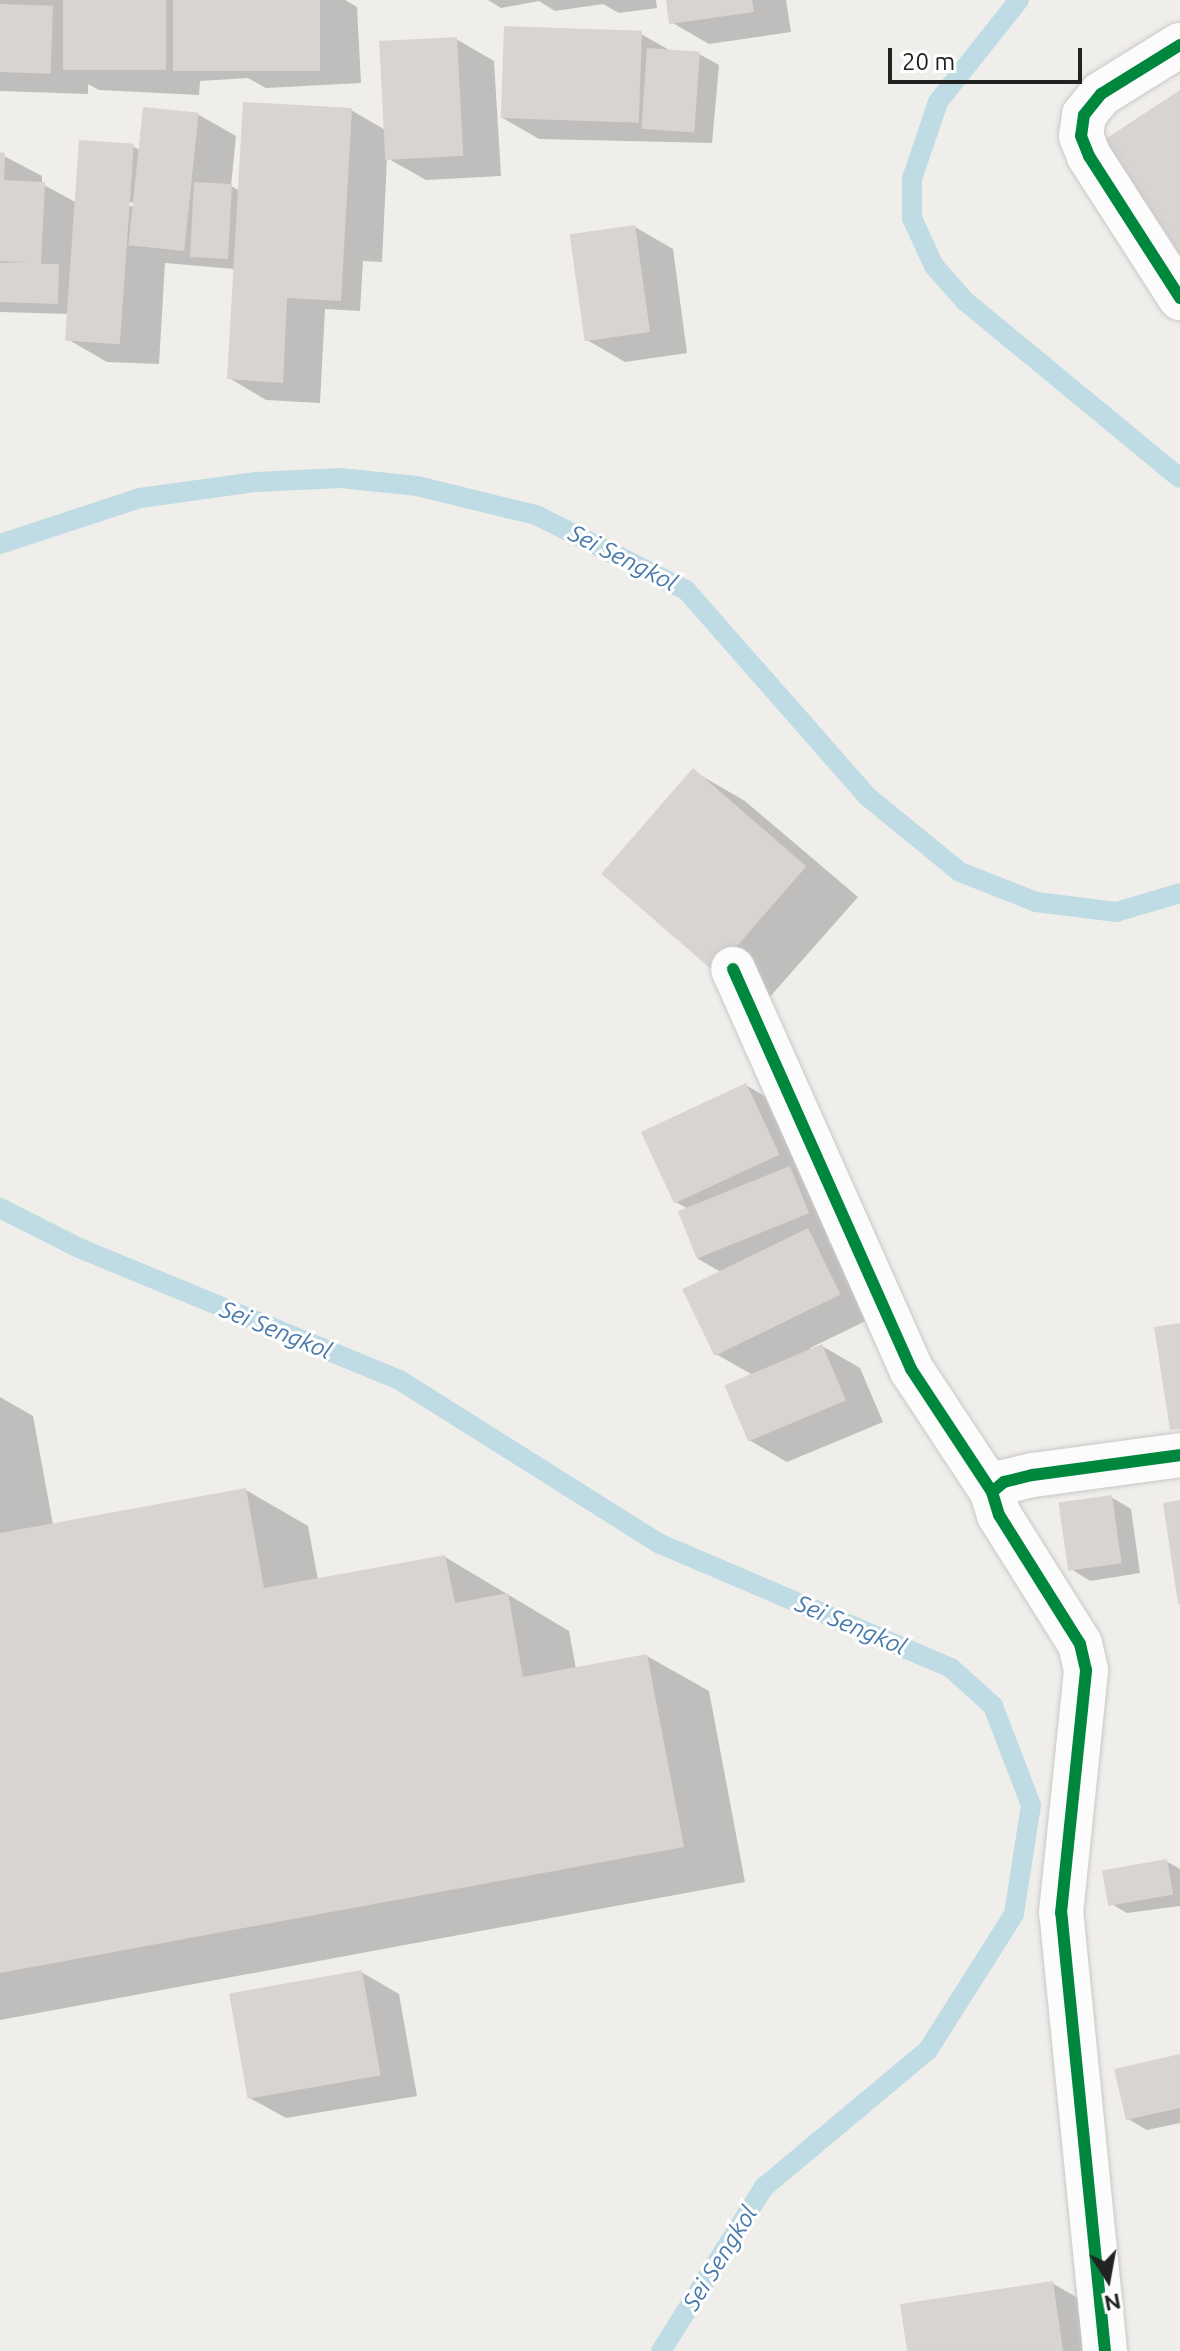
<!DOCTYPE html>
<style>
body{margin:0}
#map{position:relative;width:1180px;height:2351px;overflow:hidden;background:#f0eeeb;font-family:Ubuntu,sans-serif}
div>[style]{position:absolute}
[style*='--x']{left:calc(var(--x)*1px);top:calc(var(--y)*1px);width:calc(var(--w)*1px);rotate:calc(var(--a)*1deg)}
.shadow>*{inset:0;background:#0003}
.stream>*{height:20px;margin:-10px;padding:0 10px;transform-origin:10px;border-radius:10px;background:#bfdbe3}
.building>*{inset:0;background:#d7d4d2;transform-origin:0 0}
.roads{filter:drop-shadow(0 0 2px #c9c8c7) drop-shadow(0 0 2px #c9c8c7)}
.minor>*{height:44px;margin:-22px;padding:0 22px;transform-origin:22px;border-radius:22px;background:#fdfcfc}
.cycleway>*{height:12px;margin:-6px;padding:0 6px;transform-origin:6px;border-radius:6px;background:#00873e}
span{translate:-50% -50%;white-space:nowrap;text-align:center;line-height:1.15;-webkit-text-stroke:6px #fff;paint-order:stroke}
.water-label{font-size:24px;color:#4a7aab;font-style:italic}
.north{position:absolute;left:1068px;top:2239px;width:80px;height:80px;-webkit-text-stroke:6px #fff;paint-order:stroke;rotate:169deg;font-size:22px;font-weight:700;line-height:32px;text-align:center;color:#222}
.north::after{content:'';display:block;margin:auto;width:28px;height:36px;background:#222;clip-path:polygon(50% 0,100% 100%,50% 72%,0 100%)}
.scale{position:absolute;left:888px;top:48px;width:194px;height:36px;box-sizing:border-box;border:4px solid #222;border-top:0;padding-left:10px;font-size:24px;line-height:28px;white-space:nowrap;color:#222;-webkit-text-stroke:6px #fff;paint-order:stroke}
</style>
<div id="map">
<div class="shadow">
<div style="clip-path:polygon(0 0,345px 0,357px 7px,361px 83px,266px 88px,248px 78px,200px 81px,199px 95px,99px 90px,88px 84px,88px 94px,0 91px)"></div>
<div style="clip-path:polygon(488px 0,656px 0,657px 8px,619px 13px,603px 4px,555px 11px,539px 1px,501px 8px)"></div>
<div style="clip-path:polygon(668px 0,786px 0,791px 32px,709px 44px,671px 22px)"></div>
<div style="clip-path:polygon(641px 34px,671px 51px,699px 54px,719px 65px,712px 143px,539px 139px,501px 117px)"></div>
<div style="clip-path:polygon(evenodd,456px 39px,494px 61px,501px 176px,426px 180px,387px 158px,382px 262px,363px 261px,360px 311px,325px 309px,320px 403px,266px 400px,229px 378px,235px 269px,165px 263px,159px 364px,107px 362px,69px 340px,71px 314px,0 312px,0 154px,42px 176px,42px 184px,77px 203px,133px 146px,141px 151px,199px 115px,236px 136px,231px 186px,240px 191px,351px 110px,387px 131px,456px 39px,87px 199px,140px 203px,140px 207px,86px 203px,87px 199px)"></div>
<div style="clip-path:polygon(635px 227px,673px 249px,687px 353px,625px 362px,587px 340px)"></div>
<div style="clip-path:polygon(693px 771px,745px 801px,858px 897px,768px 999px,717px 970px)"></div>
<div style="clip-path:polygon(746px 1085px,783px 1107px,845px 1235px,828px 1242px,846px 1252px,876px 1316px,810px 1348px,812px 1351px,822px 1346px,860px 1368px,883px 1422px,787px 1462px,749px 1440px,753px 1375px,714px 1353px,721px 1272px,698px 1259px,690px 1210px,674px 1201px)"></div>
<div style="clip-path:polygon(0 1397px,33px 1416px,53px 1525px,246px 1490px,308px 1526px,318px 1580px,445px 1557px,569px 1631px,576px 1669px,647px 1656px,709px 1691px,745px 1882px,0 2020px)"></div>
<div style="clip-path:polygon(1111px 1497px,1131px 1509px,1140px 1573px,1090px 1581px,1071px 1569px)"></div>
<div style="clip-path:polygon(1166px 1861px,1180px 1869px,1180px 1906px,1127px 1913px,1108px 1902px)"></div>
<div style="clip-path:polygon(361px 1972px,399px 1994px,417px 2096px,286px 2118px,248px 2097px)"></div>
<div style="clip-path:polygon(1180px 2056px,1180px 2123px,1147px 2130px,1128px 2119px)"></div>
<div style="clip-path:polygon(1052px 2283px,1090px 2305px,1097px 2351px,909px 2351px)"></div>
</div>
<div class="stream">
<div style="--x:1019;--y:0;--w:130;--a:128.5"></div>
<div style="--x:938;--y:102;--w:81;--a:108.7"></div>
<div style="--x:912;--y:179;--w:39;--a:90"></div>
<div style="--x:912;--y:218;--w:53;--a:65.4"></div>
<div style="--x:934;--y:266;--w:47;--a:48.5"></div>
<div style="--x:965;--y:301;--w:278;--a:39.5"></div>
<div style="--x:0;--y:544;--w:147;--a:-18.2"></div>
<div style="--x:140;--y:498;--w:117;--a:-7.9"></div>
<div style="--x:256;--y:482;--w:85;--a:-2.7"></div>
<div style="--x:341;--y:478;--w:76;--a:6"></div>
<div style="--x:417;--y:486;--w:122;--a:13.7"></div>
<div style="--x:536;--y:515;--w:168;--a:26.6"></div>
<div style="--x:686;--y:590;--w:276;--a:48.7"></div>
<div style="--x:868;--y:797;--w:119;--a:39.2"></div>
<div style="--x:960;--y:872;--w:82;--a:21.5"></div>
<div style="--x:1036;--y:902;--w:81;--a:7.1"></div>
<div style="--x:1116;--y:912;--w:67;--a:-16.5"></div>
<div style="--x:0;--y:1208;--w:89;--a:26.9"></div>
<div style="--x:79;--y:1248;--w:348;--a:22.4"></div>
<div style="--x:401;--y:1381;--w:304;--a:32.2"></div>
<div style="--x:658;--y:1543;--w:319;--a:23.1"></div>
<div style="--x:951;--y:1668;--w:57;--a:42.1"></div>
<div style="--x:993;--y:1706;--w:106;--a:69"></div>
<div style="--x:1031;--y:1805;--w:110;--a:98.9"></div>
<div style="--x:1014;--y:1914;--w:161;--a:122.3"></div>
<div style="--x:928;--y:2050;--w:214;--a:140.1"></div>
<div style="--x:764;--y:2187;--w:194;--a:122.1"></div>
</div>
<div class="building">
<div style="left:63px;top:0;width:103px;height:70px"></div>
<div style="left:173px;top:0;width:147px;height:71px"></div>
<div style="clip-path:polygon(666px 0,752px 0,754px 12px,669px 24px)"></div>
<div style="left:0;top:4px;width:53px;height:68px;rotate:2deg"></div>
<div style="left:504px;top:26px;width:138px;height:92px;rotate:2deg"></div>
<div style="left:457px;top:37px;width:119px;height:78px;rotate:87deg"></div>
<div style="left:647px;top:48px;width:53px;height:81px;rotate:4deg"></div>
<div style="clip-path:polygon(1180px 90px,1180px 255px,1104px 140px)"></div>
<div style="clip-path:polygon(243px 102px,352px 108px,341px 301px,287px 298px,283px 383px,227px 379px)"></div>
<div style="left:143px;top:107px;width:56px;height:139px;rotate:6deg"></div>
<div style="left:79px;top:140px;width:55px;height:201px;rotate:4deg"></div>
<div style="clip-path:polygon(0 152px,5px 153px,4px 180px,45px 182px,41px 264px,59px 264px,58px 304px,0 302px,0 263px,26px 262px,0 261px)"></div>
<div style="left:194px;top:182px;width:38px;height:75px;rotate:3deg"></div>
<div style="left:635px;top:225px;width:108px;height:66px;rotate:82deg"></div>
<div style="left:693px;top:768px;width:150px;height:140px;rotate:41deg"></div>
<div style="left:746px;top:1083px;width:79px;height:116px;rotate:65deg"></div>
<div style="left:790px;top:1166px;width:51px;height:121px;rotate:68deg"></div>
<div style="left:808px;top:1228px;width:74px;height:140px;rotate:64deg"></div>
<div style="clip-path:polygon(1180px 1323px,1180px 1429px,1170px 1430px,1154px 1327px)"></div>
<div style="left:822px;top:1344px;width:61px;height:106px;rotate:67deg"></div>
<div style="clip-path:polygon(246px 1488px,264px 1588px,445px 1555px,455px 1603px,508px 1593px,523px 1677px,647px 1654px,684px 1847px,0 1973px,0 1533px)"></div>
<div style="left:1112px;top:1495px;width:69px;height:54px;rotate:82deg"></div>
<div style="clip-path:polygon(1180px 1500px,1180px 1604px,1178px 1604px,1163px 1503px)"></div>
<div style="left:1167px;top:1859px;width:36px;height:66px;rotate:80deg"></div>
<div style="left:362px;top:1970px;width:107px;height:135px;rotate:80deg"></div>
<div style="clip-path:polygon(1180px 2054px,1180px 2108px,1126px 2120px,1114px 2069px)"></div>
<div style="clip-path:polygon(1053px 2281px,1063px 2351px,907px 2351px,900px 2304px)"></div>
</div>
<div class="roads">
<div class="minor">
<div style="--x:1180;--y:45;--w:93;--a:148.2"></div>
<div style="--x:1101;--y:94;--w:27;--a:129"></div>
<div style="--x:1084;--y:115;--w:21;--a:98"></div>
<div style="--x:1081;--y:136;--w:22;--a:68"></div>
<div style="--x:1089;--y:156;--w:169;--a:57.3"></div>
<div style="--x:733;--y:969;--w:438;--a:66"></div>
<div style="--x:911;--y:1369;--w:147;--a:56.6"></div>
<div style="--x:1105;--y:2351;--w:440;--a:-95.7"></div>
<div style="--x:1061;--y:1913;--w:244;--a:-84.1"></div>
<div style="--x:1086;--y:1670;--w:27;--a:-103"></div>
<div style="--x:1080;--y:1644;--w:152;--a:-122.1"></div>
<div style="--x:999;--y:1515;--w:24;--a:-107"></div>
<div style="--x:992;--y:1492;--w:16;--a:-40"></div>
<div style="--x:1004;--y:1482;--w:30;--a:-14"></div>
<div style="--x:1033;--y:1475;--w:148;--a:-7.7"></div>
</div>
</div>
<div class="cycleway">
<div style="--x:1180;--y:45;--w:93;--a:148.2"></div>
<div style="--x:1101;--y:94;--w:27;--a:129"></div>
<div style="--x:1084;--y:115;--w:21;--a:98"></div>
<div style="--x:1081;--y:136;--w:22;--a:68"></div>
<div style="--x:1089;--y:156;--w:169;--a:57.3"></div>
<div style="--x:733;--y:969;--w:438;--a:66"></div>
<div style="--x:911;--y:1369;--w:147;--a:56.6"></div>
<div style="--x:1105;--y:2351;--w:440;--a:-95.7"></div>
<div style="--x:1061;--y:1913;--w:244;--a:-84.1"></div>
<div style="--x:1086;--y:1670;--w:27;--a:-103"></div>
<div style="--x:1080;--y:1644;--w:152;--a:-122.1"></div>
<div style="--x:999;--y:1515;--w:24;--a:-107"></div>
<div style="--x:992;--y:1492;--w:16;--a:-40"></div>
<div style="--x:1004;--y:1482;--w:30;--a:-14"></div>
<div style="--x:1033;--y:1475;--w:148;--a:-7.7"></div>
</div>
<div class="water-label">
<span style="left:623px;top:558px;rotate:27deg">Sei Sengkol</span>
<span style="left:276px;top:1330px;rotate:22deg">Sei Sengkol</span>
<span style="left:851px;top:1625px;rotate:23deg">Sei Sengkol</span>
<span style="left:720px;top:2258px;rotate:-58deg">Sei Sengkol</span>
</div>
<div class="north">N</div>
<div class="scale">20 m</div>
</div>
